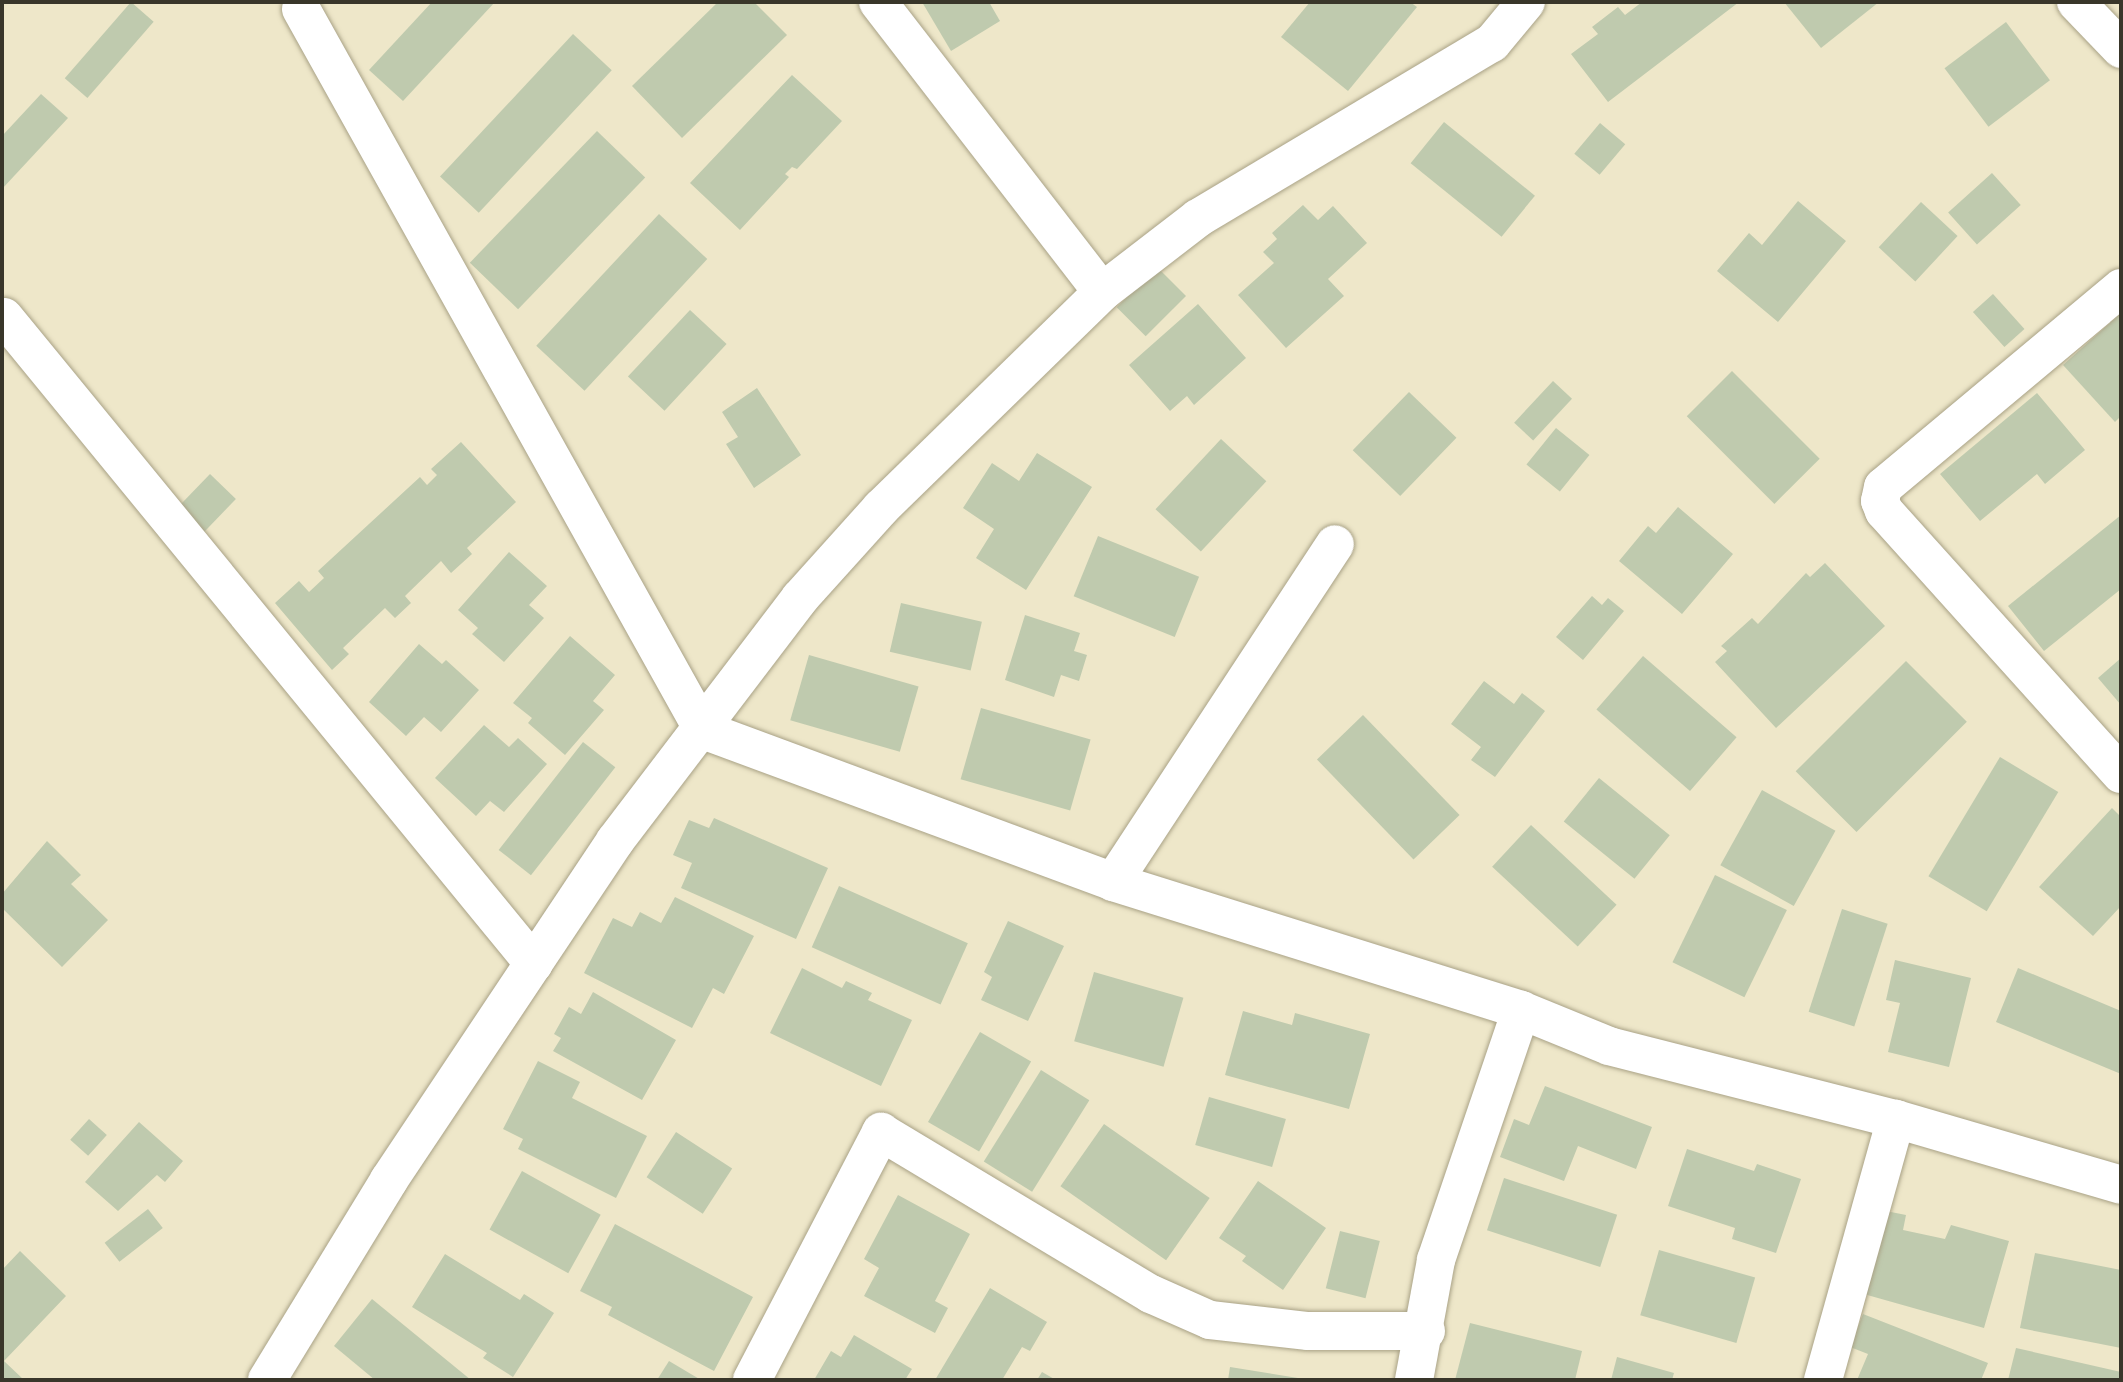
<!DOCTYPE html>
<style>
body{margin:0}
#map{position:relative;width:2123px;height:1382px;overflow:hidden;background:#eee7c9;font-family:"DM Sans",sans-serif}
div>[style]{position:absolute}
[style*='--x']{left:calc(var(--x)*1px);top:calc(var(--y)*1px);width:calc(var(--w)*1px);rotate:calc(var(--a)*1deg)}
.building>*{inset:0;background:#bfcaae;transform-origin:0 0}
.roads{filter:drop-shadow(0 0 2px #a9a286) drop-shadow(0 0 2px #a9a286)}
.minor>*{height:38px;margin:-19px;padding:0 19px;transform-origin:19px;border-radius:19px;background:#fff}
span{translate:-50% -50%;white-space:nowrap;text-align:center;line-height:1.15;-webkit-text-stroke:5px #fff;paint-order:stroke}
.frame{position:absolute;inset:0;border:4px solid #39362a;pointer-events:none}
</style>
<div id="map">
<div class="building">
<div style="left:131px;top:2px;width:30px;height:101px;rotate:41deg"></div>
<div style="clip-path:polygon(432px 2px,495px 2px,403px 101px,369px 70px)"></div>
<div style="clip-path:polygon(718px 2px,754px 2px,787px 35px,682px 138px,632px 86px)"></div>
<div style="clip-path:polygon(922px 2px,989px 2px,1000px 21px,951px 51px)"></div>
<div style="clip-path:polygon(1310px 2px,1410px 2px,1417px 7px,1348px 91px,1281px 37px)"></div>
<div style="clip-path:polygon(1642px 2px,1739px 2px,1608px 102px,1571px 54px,1598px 34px,1592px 27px,1618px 7px,1625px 15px)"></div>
<div style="clip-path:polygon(1784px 2px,1879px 2px,1821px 48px)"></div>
<div style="left:2006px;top:22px;width:73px;height:77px;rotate:53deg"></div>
<div style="left:573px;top:34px;width:53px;height:195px;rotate:43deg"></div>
<div style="clip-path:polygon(792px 75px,842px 121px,797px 169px,792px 167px,785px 174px,789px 177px,740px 230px,690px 183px)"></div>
<div style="clip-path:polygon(41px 94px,68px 118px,2px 189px,2px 136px)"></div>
<div style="left:1444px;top:122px;width:117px;height:53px;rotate:39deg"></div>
<div style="left:1600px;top:123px;width:33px;height:40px;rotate:40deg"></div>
<div style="left:597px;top:131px;width:67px;height:183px;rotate:44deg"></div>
<div style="left:1992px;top:173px;width:43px;height:59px;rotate:48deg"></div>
<div style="clip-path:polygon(1798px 201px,1846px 241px,1778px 322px,1717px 271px,1749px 233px,1762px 245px)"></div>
<div style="left:1921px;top:202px;width:50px;height:62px;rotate:43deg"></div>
<div style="clip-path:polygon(1303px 205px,1318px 220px,1333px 206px,1367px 243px,1328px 279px,1344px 296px,1286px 348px,1238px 295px,1274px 263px,1263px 252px,1277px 239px,1272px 233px)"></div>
<div style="left:659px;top:214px;width:66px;height:180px;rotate:43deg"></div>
<div style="left:1157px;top:267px;width:41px;height:57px;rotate:45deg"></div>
<div style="left:1993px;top:294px;width:47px;height:27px;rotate:48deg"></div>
<div style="clip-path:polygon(1198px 304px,1246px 358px,1194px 405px,1187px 396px,1170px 411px,1129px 365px)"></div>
<div style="left:690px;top:310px;width:50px;height:91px;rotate:43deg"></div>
<div style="clip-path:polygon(2121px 313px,2121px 416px,2115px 422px,2063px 365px)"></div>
<div style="left:1732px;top:371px;width:124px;height:64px;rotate:45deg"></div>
<div style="left:1553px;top:381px;width:26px;height:57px;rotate:43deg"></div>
<div style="clip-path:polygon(757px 388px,801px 455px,754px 488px,726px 444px,738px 437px,722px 412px)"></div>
<div style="left:1409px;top:392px;width:66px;height:81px;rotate:44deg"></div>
<div style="clip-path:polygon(2037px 393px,2085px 450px,2045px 484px,2037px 474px,1980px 521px,1940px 474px)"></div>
<div style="left:1556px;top:428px;width:43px;height:47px;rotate:39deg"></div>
<div style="left:1221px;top:439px;width:62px;height:96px;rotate:43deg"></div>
<div style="clip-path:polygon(461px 442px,516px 502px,467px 548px,472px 554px,451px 573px,441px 561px,405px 596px,411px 603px,395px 618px,385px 608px,343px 648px,349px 654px,332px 670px,275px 603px,299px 581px,309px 592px,324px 578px,318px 571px,420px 477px,427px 485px,437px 475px,431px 469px)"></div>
<div style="clip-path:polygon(1037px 453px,1092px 487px,1026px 590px,976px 558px,994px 529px,963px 508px,992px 463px,1019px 481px)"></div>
<div style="left:210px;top:474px;width:36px;height:52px;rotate:44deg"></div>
<div style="clip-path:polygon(1678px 507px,1733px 554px,1682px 614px,1619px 561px,1648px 526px,1656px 533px)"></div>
<div style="clip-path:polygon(2121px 515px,2121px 589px,2044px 651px,2008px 606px)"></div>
<div style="left:1098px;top:536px;width:109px;height:65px;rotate:22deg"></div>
<div style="clip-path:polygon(509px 552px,547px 586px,529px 605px,544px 618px,504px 662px,472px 634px,478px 628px,458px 610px)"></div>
<div style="clip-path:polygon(1825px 563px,1885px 626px,1776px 728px,1715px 662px,1727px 651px,1721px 646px,1752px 618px,1758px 624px,1806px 573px,1810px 577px)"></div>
<div style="clip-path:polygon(1592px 596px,1602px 605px,1608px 598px,1624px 611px,1583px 660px,1556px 637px)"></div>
<div style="left:901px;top:603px;width:83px;height:50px;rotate:13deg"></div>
<div style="clip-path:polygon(1025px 615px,1080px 633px,1074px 651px,1087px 655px,1079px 681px,1061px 675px,1054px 697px,1005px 680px)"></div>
<div style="clip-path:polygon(570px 636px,615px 675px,593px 701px,604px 710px,565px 755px,528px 723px,532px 718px,513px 703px)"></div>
<div style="clip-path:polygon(419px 644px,442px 664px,446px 660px,479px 690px,441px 732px,424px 717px,406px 736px,369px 702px)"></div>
<div style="left:809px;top:655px;width:114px;height:68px;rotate:16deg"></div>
<div style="left:1643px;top:656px;width:124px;height:71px;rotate:41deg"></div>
<div style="clip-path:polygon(2121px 658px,2121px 705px,2098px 678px)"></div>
<div style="left:1906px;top:661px;width:86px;height:156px;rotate:45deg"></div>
<div style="clip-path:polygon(1484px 681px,1514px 704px,1522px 693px,1545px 711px,1495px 777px,1471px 760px,1481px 747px,1451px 724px)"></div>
<div style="left:981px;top:708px;width:114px;height:74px;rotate:16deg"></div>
<div style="left:1363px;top:715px;width:139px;height:64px;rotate:46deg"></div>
<div style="clip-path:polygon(484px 725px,509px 747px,518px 738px,547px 764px,504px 812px,490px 801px,476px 816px,435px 778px)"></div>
<div style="left:583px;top:742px;width:41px;height:137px;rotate:38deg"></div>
<div style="left:2000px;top:757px;width:68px;height:139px;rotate:31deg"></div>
<div style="left:1599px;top:778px;width:91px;height:56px;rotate:39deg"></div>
<div style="left:1762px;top:790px;width:84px;height:86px;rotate:29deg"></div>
<div style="clip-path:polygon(2112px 808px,2121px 817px,2121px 906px,2093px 936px,2039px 887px)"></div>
<div style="clip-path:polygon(714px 818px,828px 868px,796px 939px,681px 888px,692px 863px,673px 855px,689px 820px,709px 828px)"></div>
<div style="left:1531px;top:825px;width:117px;height:57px;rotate:43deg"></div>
<div style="clip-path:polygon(47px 841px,81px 875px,71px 884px,108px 920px,62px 967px,2px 908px,2px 894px)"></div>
<div style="left:1715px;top:875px;width:80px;height:97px;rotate:26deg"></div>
<div style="left:839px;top:886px;width:141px;height:67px;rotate:24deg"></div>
<div style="clip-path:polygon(675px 897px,754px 936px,724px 994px,713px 988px,692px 1028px,584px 973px,613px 918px,632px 927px,640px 912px,661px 923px)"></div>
<div style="left:1842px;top:909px;width:48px;height:108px;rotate:18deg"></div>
<div style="clip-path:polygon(1008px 921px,1064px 946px,1028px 1021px,981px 1000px,992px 977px,984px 972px)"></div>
<div style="clip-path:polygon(1895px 960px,1971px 978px,1949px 1067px,1888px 1052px,1900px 1003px,1886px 1000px)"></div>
<div style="clip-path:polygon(802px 968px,842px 988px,846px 981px,872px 993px,868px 1000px,912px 1020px,881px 1086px,770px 1033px)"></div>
<div style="clip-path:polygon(2018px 968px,2121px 1011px,2121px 1074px,1996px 1022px)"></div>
<div style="left:1094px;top:972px;width:93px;height:72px;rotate:16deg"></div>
<div style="clip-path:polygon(593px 992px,676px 1040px,642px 1100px,553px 1051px,561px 1038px,554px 1034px,569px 1007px,581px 1014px)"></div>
<div style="clip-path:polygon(1243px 1011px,1292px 1025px,1295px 1013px,1370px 1034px,1349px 1109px,1225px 1075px)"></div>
<div style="left:980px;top:1032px;width:59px;height:104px;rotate:30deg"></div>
<div style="clip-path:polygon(538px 1061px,580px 1082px,572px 1098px,647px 1136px,616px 1198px,518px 1149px,523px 1139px,503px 1129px)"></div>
<div style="left:1041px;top:1070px;width:57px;height:108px;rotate:32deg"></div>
<div style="clip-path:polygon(1545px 1086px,1652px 1127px,1636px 1169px,1578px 1146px,1564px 1181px,1500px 1157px,1514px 1119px,1529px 1125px)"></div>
<div style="left:1209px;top:1097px;width:80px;height:50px;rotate:16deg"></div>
<div style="left:89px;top:1119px;width:24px;height:28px;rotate:42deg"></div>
<div style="clip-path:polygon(139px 1122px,183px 1161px,165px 1182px,157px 1175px,118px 1211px,85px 1182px)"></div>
<div style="left:1104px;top:1124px;width:129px;height:76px;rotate:35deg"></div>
<div style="left:676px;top:1132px;width:67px;height:54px;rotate:33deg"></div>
<div style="clip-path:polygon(1687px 1149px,1754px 1171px,1757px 1164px,1801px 1179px,1776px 1253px,1732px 1239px,1735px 1228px,1668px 1206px)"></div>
<div style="left:522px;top:1171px;width:90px;height:67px;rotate:29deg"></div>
<div style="left:1504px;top:1178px;width:119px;height:55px;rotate:18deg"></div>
<div style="clip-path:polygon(1258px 1181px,1326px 1228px,1283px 1290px,1242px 1261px,1246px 1256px,1219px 1238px)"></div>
<div style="clip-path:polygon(898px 1195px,970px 1234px,935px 1301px,948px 1308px,935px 1333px,864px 1296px,879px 1268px,864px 1259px)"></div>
<div style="clip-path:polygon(1871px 1208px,1906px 1215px,1903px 1230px,1945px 1239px,1951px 1225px,2009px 1241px,1984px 1328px,1839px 1287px)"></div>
<div style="left:148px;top:1209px;width:24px;height:55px;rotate:52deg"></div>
<div style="clip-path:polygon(615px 1224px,753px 1297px,714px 1371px,608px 1315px,612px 1307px,580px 1291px)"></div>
<div style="left:1340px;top:1231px;width:41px;height:59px;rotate:14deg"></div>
<div style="left:1659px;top:1250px;width:100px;height:68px;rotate:16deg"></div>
<div style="clip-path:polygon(20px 1251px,66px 1296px,4px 1361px,24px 1380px,2px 1380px,2px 1270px)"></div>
<div style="clip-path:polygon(2035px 1253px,2121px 1270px,2121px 1348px,2020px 1328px)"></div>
<div style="clip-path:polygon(445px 1254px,520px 1300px,524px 1294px,554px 1313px,513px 1377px,483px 1358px,487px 1353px,412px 1307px)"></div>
<div style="clip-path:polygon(990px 1288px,1047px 1322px,1030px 1351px,1022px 1347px,1002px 1380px,935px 1380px)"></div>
<div style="clip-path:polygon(372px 1299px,471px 1380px,375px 1380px,334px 1346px)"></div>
<div style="clip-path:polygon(1863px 1314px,1988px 1363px,1981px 1380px,1857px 1380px,1868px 1354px,1850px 1347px)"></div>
<div style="clip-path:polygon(1470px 1323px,1582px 1351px,1575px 1380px,1455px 1380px)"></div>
<div style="clip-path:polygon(854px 1335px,912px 1369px,905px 1380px,814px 1380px,831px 1351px,841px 1357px)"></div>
<div style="clip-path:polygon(2016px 1348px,2121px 1372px,2121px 1380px,2008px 1380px)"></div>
<div style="clip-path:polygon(1617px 1357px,1674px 1373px,1672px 1380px,1611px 1380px)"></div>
<div style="clip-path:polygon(669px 1361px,701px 1380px,657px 1380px)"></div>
<div style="clip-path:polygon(1230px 1367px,1304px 1379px,1304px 1380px,1228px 1380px)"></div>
<div style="clip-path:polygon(1042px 1372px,1056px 1380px,1037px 1380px)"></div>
</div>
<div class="roads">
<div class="minor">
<div style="--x:878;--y:2;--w:366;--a:52.3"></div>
<div style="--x:2076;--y:2;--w:65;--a:46.2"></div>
<div style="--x:301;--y:9;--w:825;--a:60.86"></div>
<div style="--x:703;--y:730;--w:437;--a:20.3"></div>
<div style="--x:1113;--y:882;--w:428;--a:17.4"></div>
<div style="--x:1521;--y:1010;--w:95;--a:22.2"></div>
<div style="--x:1609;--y:1046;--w:296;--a:14.3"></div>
<div style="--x:1896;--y:1119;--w:234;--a:16.3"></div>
<div style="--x:2121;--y:288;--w:310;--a:140.1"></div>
<div style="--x:1883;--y:487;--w:14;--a:102"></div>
<div style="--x:1880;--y:501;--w:11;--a:68"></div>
<div style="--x:1884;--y:511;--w:354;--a:48"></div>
<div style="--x:4;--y:317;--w:836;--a:50.68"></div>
<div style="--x:1113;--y:882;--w:404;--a:-56.7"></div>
<div style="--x:267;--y:1380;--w:234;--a:-58.6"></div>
<div style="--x:389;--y:1180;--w:407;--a:-56.3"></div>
<div style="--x:615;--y:841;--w:305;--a:-52.7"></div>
<div style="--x:800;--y:598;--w:121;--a:-48"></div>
<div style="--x:881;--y:508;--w:309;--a:-44.3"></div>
<div style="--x:1102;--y:292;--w:121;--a:-37.6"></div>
<div style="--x:1198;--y:218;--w:342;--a:-30.8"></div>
<div style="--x:1492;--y:43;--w:53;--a:-50.3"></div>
<div style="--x:752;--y:1380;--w:280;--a:-62.5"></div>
<div style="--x:881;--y:1132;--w:315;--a:31"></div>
<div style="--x:1151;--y:1294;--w:64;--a:23.8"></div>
<div style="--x:1210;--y:1320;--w:99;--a:6.4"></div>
<div style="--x:1308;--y:1331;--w:118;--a:0"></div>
<div style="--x:1414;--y:1380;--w:122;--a:-79.6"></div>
<div style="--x:1436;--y:1260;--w:264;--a:-71.2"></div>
<div style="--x:1823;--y:1380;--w:271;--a:-74.4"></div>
</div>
</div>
<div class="frame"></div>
</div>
